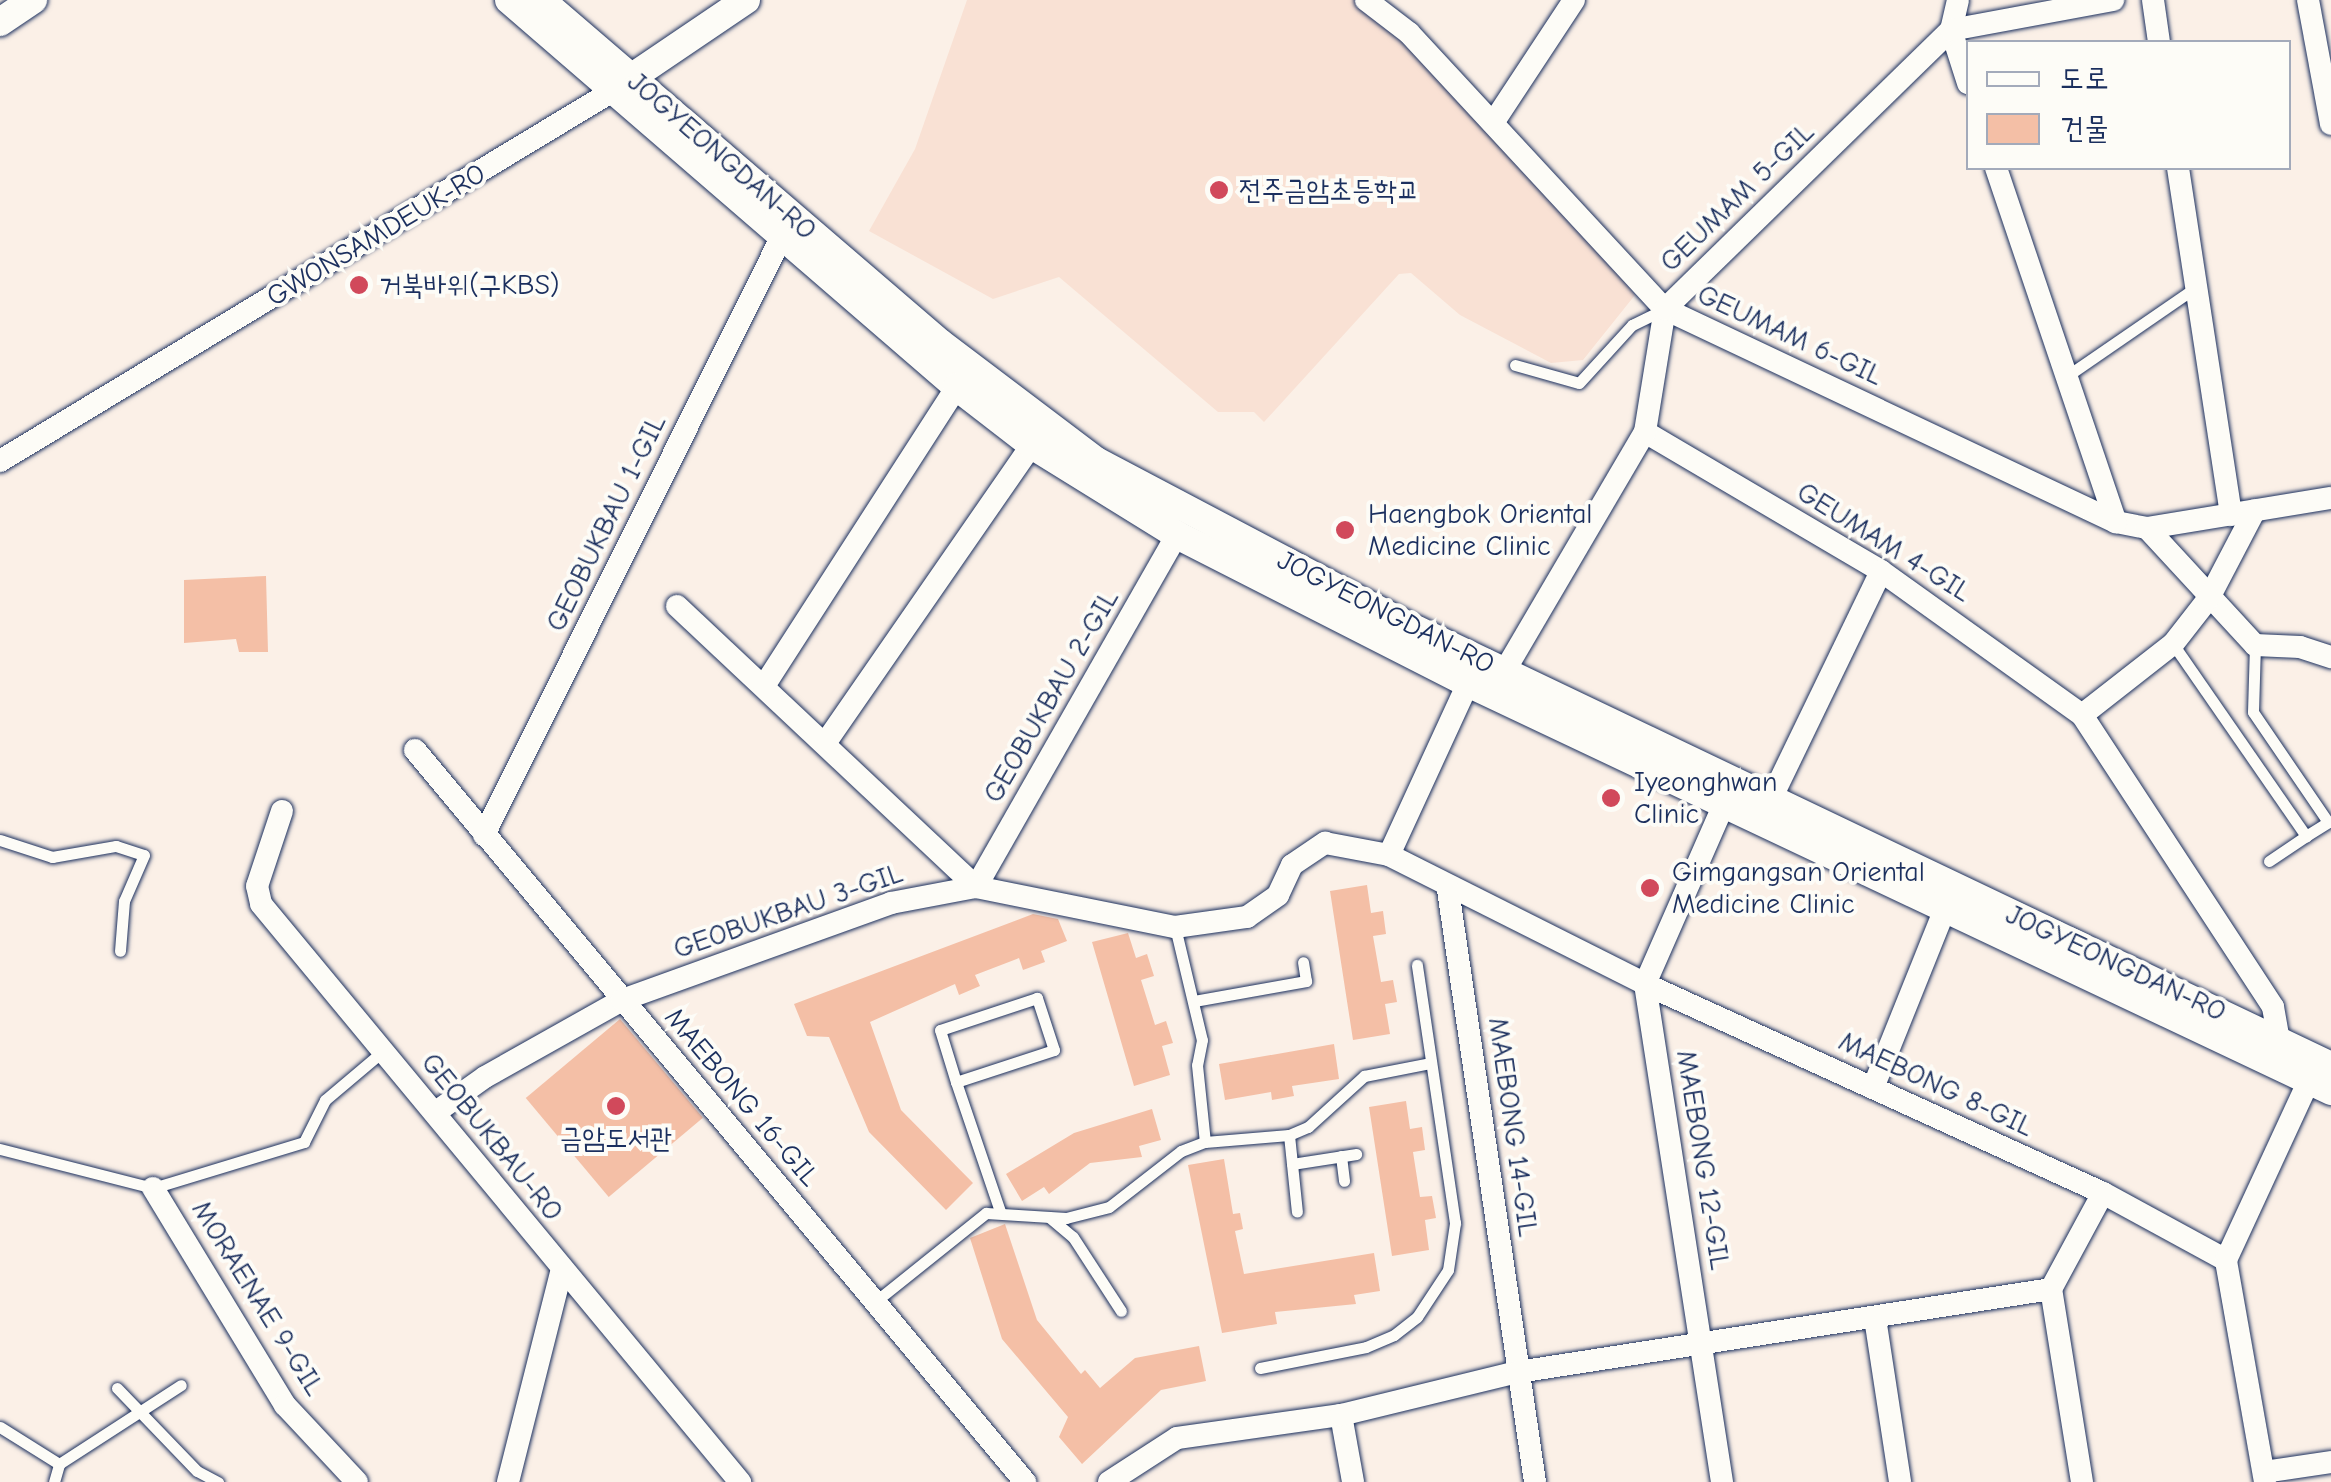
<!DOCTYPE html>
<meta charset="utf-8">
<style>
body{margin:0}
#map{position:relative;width:2331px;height:1482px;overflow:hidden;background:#fbf0e7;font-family:"Comic Neue","Poor Story",sans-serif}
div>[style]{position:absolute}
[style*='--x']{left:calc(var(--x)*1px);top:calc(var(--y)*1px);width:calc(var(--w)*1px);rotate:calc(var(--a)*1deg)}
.built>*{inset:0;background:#f9e1d4}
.building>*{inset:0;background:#f4bfa6;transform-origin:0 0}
.roads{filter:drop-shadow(0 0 2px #1b2f5e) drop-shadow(0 0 2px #1b2f5e)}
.service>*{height:11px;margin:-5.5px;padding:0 5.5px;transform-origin:5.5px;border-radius:5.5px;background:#fdfcf7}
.minor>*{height:22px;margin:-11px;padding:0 11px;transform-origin:11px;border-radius:11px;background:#fdfcf7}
.tertiary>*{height:28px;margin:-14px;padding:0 14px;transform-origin:14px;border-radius:14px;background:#fdfcf7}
.dots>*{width:28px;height:28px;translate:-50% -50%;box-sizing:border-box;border:5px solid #fdfcf7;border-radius:50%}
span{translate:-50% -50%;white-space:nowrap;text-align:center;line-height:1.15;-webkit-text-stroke:8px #fdfcf7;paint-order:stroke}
.street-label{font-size:28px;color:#1b2f5e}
.poi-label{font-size:28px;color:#1b2f5e}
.left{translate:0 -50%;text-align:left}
.legend{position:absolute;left:1966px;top:40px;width:325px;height:130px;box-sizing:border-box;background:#fdfcf7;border:2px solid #a3aaba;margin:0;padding:12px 18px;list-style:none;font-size:30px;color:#1b2f5e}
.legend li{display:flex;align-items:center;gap:20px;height:50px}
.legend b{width:50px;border:2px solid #a3aaba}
</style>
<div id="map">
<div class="built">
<div style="clip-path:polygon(967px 0,1357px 0,1397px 29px,1512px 149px,1635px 295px,1583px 360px,1551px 363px,1460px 315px,1411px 273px,1399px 274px,1264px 422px,1254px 412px,1218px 412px,1059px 277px,993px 299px,869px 231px,915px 149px)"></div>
</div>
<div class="building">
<div style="clip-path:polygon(266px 576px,268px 652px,239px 652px,236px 639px,184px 643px,184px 580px)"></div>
<div style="clip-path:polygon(1367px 885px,1371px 913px,1383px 911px,1386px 934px,1373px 936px,1381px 982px,1393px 980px,1397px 1002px,1385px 1004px,1390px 1034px,1353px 1040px,1330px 891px)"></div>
<div style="clip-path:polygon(1033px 914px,1058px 919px,1067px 941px,1041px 951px,1045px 962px,1023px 970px,1019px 958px,975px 975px,980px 986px,959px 995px,955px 984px,870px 1022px,901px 1110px,973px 1183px,946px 1210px,869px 1132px,829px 1037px,807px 1036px,794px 1004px)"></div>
<div style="clip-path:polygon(1128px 933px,1136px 958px,1147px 954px,1154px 976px,1141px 980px,1155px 1025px,1166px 1021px,1173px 1043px,1162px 1046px,1170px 1075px,1134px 1086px,1092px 942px)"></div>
<div style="left:620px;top:1019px;width:129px;height:123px;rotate:50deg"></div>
<div style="clip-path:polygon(1334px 1044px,1339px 1079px,1292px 1086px,1294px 1096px,1272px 1100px,1271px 1092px,1225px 1100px,1219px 1064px)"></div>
<div style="clip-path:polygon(1406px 1101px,1410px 1129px,1422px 1127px,1425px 1150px,1413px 1152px,1420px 1197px,1432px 1196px,1436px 1218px,1425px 1220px,1429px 1250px,1392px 1256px,1369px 1107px)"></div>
<div style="clip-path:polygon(1152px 1109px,1161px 1140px,1139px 1146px,1142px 1157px,1090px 1163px,1049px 1194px,1044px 1187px,1022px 1201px,1006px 1174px,1074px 1133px)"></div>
<div style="clip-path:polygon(1224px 1159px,1233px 1214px,1240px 1213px,1243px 1229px,1235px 1231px,1244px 1274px,1374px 1253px,1380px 1291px,1354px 1295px,1356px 1304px,1275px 1312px,1277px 1324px,1222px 1333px,1188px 1165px)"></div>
<div style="clip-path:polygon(1005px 1224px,1037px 1320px,1081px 1374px,1085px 1370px,1100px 1388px,1135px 1358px,1199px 1346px,1206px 1381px,1161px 1390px,1082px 1464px,1059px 1437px,1068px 1417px,1002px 1339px,970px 1238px)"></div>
</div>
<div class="roads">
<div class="service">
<div style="--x:1515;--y:365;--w:66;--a:15.7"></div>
<div style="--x:1579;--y:383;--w:79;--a:-47.6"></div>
<div style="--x:1632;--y:325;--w:37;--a:-26"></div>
<div style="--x:2067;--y:376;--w:155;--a:-34.5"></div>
<div style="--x:2173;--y:644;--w:234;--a:55.3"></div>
<div style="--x:2306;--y:836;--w:26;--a:-32"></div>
<div style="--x:2328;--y:822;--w:133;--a:-124.3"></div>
<div style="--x:2253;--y:712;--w:67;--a:-88.3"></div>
<div style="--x:0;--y:840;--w:55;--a:18.1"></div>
<div style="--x:52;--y:857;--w:65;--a:-9.8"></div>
<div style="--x:116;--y:846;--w:29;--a:18"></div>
<div style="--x:144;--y:855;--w:50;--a:113.5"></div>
<div style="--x:124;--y:901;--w:50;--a:94.6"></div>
<div style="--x:2269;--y:861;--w:45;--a:-34"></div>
<div style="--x:1175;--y:927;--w:116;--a:76.6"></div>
<div style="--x:1202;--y:1040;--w:25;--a:101"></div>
<div style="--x:1197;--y:1065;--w:77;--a:84.1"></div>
<div style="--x:1194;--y:1001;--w:114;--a:-10.1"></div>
<div style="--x:1306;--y:981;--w:19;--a:-99"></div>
<div style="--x:956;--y:1082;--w:103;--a:-18.1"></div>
<div style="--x:1054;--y:1050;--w:55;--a:-108.1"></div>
<div style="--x:1037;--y:998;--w:102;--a:161.7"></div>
<div style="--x:940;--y:1030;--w:54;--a:72.9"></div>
<div style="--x:956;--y:1082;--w:136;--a:71.2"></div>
<div style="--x:1289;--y:1135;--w:77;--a:84.1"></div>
<div style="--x:0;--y:1149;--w:158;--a:14.3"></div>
<div style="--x:153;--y:1188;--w:158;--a:-16.9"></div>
<div style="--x:304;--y:1142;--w:47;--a:-63.4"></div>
<div style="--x:325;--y:1100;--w:76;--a:-40.2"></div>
<div style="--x:1341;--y:1156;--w:25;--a:83"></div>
<div style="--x:1292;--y:1164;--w:65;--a:-8.9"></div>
<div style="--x:1049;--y:1217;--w:31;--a:40"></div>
<div style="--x:1073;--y:1237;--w:88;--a:57"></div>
<div style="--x:876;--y:1301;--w:141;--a:-38.7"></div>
<div style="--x:986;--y:1213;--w:80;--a:3.6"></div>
<div style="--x:1066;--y:1218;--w:44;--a:-14.3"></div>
<div style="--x:1109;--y:1207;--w:91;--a:-37.9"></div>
<div style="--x:1181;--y:1151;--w:26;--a:-21"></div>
<div style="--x:1205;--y:1142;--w:84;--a:-4.8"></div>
<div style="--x:1289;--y:1135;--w:21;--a:-23"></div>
<div style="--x:1308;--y:1127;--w:76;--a:-42.3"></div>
<div style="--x:1364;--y:1076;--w:67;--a:-11.1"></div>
<div style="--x:1260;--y:1368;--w:108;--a:-11.2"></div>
<div style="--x:1366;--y:1347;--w:30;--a:-23"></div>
<div style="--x:1394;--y:1335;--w:29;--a:-38"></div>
<div style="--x:1417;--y:1317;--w:56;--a:-56.6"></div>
<div style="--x:1448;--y:1270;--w:48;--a:-81.5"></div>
<div style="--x:1455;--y:1223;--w:261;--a:-98.4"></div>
<div style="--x:117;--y:1388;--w:115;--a:46.1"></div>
<div style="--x:197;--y:1471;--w:24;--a:28"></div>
<div style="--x:0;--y:1427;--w:70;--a:32.1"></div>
<div style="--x:54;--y:1482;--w:19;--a:-74"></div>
<div style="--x:59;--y:1464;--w:145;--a:-32.9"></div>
</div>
<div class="minor">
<div style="--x:1366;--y:0;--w:54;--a:37.5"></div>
<div style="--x:1409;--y:33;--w:376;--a:47.2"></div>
<div style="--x:1665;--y:309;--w:499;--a:25.3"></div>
<div style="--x:2116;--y:522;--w:32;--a:11"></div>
<div style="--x:2147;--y:528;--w:186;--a:-9.3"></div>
<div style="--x:1958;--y:0;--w:31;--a:103"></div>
<div style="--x:1951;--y:30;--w:56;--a:72.2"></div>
<div style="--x:2153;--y:0;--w:42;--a:81.9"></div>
<div style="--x:2308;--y:0;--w:126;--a:79.5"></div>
<div style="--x:1493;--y:123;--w:147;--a:-56.6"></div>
<div style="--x:1996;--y:168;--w:374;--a:71.3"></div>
<div style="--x:2178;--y:168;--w:351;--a:81.3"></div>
<div style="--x:1645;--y:432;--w:274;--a:30.5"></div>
<div style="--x:1881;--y:571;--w:247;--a:35.6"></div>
<div style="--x:2082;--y:715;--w:349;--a:56.8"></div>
<div style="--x:2273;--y:1007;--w:35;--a:80"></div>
<div style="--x:0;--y:461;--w:714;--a:-31.13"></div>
<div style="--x:2147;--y:528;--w:159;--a:47.3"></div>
<div style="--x:2255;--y:645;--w:45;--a:2.5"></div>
<div style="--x:2300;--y:647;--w:33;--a:18"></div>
<div style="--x:677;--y:606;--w:410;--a:43.2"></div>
<div style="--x:976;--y:887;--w:405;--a:-60.3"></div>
<div style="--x:764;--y:686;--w:356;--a:-57.2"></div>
<div style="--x:2082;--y:715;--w:115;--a:-38"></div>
<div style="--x:2173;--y:644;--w:58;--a:-52"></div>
<div style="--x:2209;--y:598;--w:99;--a:-62.4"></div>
<div style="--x:826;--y:742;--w:361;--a:-55.3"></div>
<div style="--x:415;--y:750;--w:953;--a:50.19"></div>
<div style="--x:1770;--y:801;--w:255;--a:-64.2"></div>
<div style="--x:282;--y:811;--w:79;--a:108.4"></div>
<div style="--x:257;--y:886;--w:18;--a:77"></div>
<div style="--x:261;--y:904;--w:751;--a:50.35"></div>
<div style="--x:484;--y:835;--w:667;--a:-63.55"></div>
<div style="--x:1389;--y:855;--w:287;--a:26.7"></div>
<div style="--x:1645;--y:984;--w:503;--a:24.53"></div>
<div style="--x:2103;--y:1193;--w:140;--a:28.6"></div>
<div style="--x:1448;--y:890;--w:598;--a:81.64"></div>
<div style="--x:1873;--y:1088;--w:196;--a:-68.1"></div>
<div style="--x:436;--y:1112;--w:60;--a:-35.5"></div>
<div style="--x:485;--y:1077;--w:157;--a:-29.3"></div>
<div style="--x:622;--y:1000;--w:286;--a:-19.8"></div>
<div style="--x:891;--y:903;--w:86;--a:-10.7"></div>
<div style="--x:976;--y:887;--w:203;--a:11.4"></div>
<div style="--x:1175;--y:927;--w:73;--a:-7.9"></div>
<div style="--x:1247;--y:917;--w:38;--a:-35"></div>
<div style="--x:1278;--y:895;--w:33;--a:-65"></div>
<div style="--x:1292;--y:865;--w:40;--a:-34"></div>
<div style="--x:1325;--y:843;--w:65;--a:10.6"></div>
<div style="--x:1389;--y:855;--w:189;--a:-65.3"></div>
<div style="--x:1468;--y:683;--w:38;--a:-17"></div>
<div style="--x:1504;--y:672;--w:278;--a:-59.6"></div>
<div style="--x:1645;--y:432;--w:125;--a:-80.8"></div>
<div style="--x:1665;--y:309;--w:400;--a:-44.3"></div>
<div style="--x:1951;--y:30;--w:165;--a:-10.5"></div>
<div style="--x:153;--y:1188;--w:254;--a:58.7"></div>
<div style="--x:285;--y:1405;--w:105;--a:46.9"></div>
<div style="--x:1875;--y:1318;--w:166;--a:81.3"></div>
<div style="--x:1341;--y:1415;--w:68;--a:79.8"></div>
<div style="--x:2264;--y:1472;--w:68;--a:-8.5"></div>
<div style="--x:508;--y:1482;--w:216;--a:-75.8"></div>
<div style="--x:1109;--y:1482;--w:81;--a:-32.9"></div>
<div style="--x:1177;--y:1438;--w:166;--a:-8"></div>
<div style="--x:1341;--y:1415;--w:182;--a:-13.7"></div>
<div style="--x:1518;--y:1372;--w:539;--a:-8.85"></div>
<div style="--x:1722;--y:1482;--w:504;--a:-98.79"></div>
<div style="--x:1645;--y:984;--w:197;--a:-66.3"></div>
<div style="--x:2082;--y:1482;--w:195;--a:-99.1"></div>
<div style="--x:2051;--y:1289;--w:109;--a:-61.6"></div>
<div style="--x:2265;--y:1482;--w:225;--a:-100"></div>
<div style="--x:2226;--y:1260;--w:213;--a:-65.2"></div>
</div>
<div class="tertiary">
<div style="--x:509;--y:0;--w:592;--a:40.82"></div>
<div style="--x:957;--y:387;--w:95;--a:37.7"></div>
<div style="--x:1032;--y:445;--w:171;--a:31.8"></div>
<div style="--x:1177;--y:535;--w:326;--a:27"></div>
<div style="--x:1468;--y:683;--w:955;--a:25.3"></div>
<div style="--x:541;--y:0;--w:526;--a:40.68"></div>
<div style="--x:940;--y:343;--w:196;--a:37.1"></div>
<div style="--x:1096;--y:461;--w:363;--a:27.8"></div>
<div style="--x:1417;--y:630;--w:1013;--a:25.5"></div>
<div style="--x:0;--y:22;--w:40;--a:-34"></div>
<div style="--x:616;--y:88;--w:157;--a:-34.1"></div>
</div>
</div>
<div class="dots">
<div style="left:1219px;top:190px;background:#d1495b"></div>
<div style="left:359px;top:285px;background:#d1495b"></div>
<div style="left:1345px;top:530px;background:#d1495b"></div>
<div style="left:1611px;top:798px;background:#d1495b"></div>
<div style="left:1650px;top:888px;background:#d1495b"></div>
<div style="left:616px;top:1106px;background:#d1495b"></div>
</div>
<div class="street-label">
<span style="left:722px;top:156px;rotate:41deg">JOGYEONGDAN-RO</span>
<span style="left:1737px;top:197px;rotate:-44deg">GEUMAM 5-GIL</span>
<span style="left:376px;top:235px;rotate:-31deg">GWONSAMDEUK-RO</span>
<span style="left:1790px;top:335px;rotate:25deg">GEUMAM 6-GIL</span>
<span style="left:606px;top:523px;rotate:-64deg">GEOBUKBAU 1-GIL</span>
<span style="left:1884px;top:542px;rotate:32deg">GEUMAM 4-GIL</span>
<span style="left:1386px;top:612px;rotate:27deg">JOGYEONGDAN-RO</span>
<span style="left:1051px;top:696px;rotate:-60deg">GEOBUKBAU 2-GIL</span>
<span style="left:788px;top:911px;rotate:-19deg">GEOBUKBAU 3-GIL</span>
<span style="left:2116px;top:963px;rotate:25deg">JOGYEONGDAN-RO</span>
<span style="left:1936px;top:1084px;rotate:25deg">MAEBONG 8-GIL</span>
<span style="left:742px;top:1097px;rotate:50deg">MAEBONG 16-GIL</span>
<span style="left:1513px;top:1127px;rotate:82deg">MAEBONG 14-GIL</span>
<span style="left:492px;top:1137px;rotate:51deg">GEOBUKBAU-RO</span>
<span style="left:1703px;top:1160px;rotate:81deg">MAEBONG 12-GIL</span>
<span style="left:258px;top:1298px;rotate:58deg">MORAENAE 9-GIL</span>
</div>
<div class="poi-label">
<span class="left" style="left:1239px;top:190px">전주금암초등학교</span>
<span class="left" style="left:379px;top:285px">거북바위(구KBS)</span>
<span class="left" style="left:1368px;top:530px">Haengbok Oriental<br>Medicine Clinic</span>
<span class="left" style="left:1634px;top:798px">Iyeonghwan<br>Clinic</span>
<span class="left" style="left:1672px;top:888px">Gimgangsan Oriental<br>Medicine Clinic</span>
<span style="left:616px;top:1138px">금암도서관</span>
</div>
<ul class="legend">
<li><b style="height:12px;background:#fdfcf7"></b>도로</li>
<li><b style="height:28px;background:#f4bfa6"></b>건물</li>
</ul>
</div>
